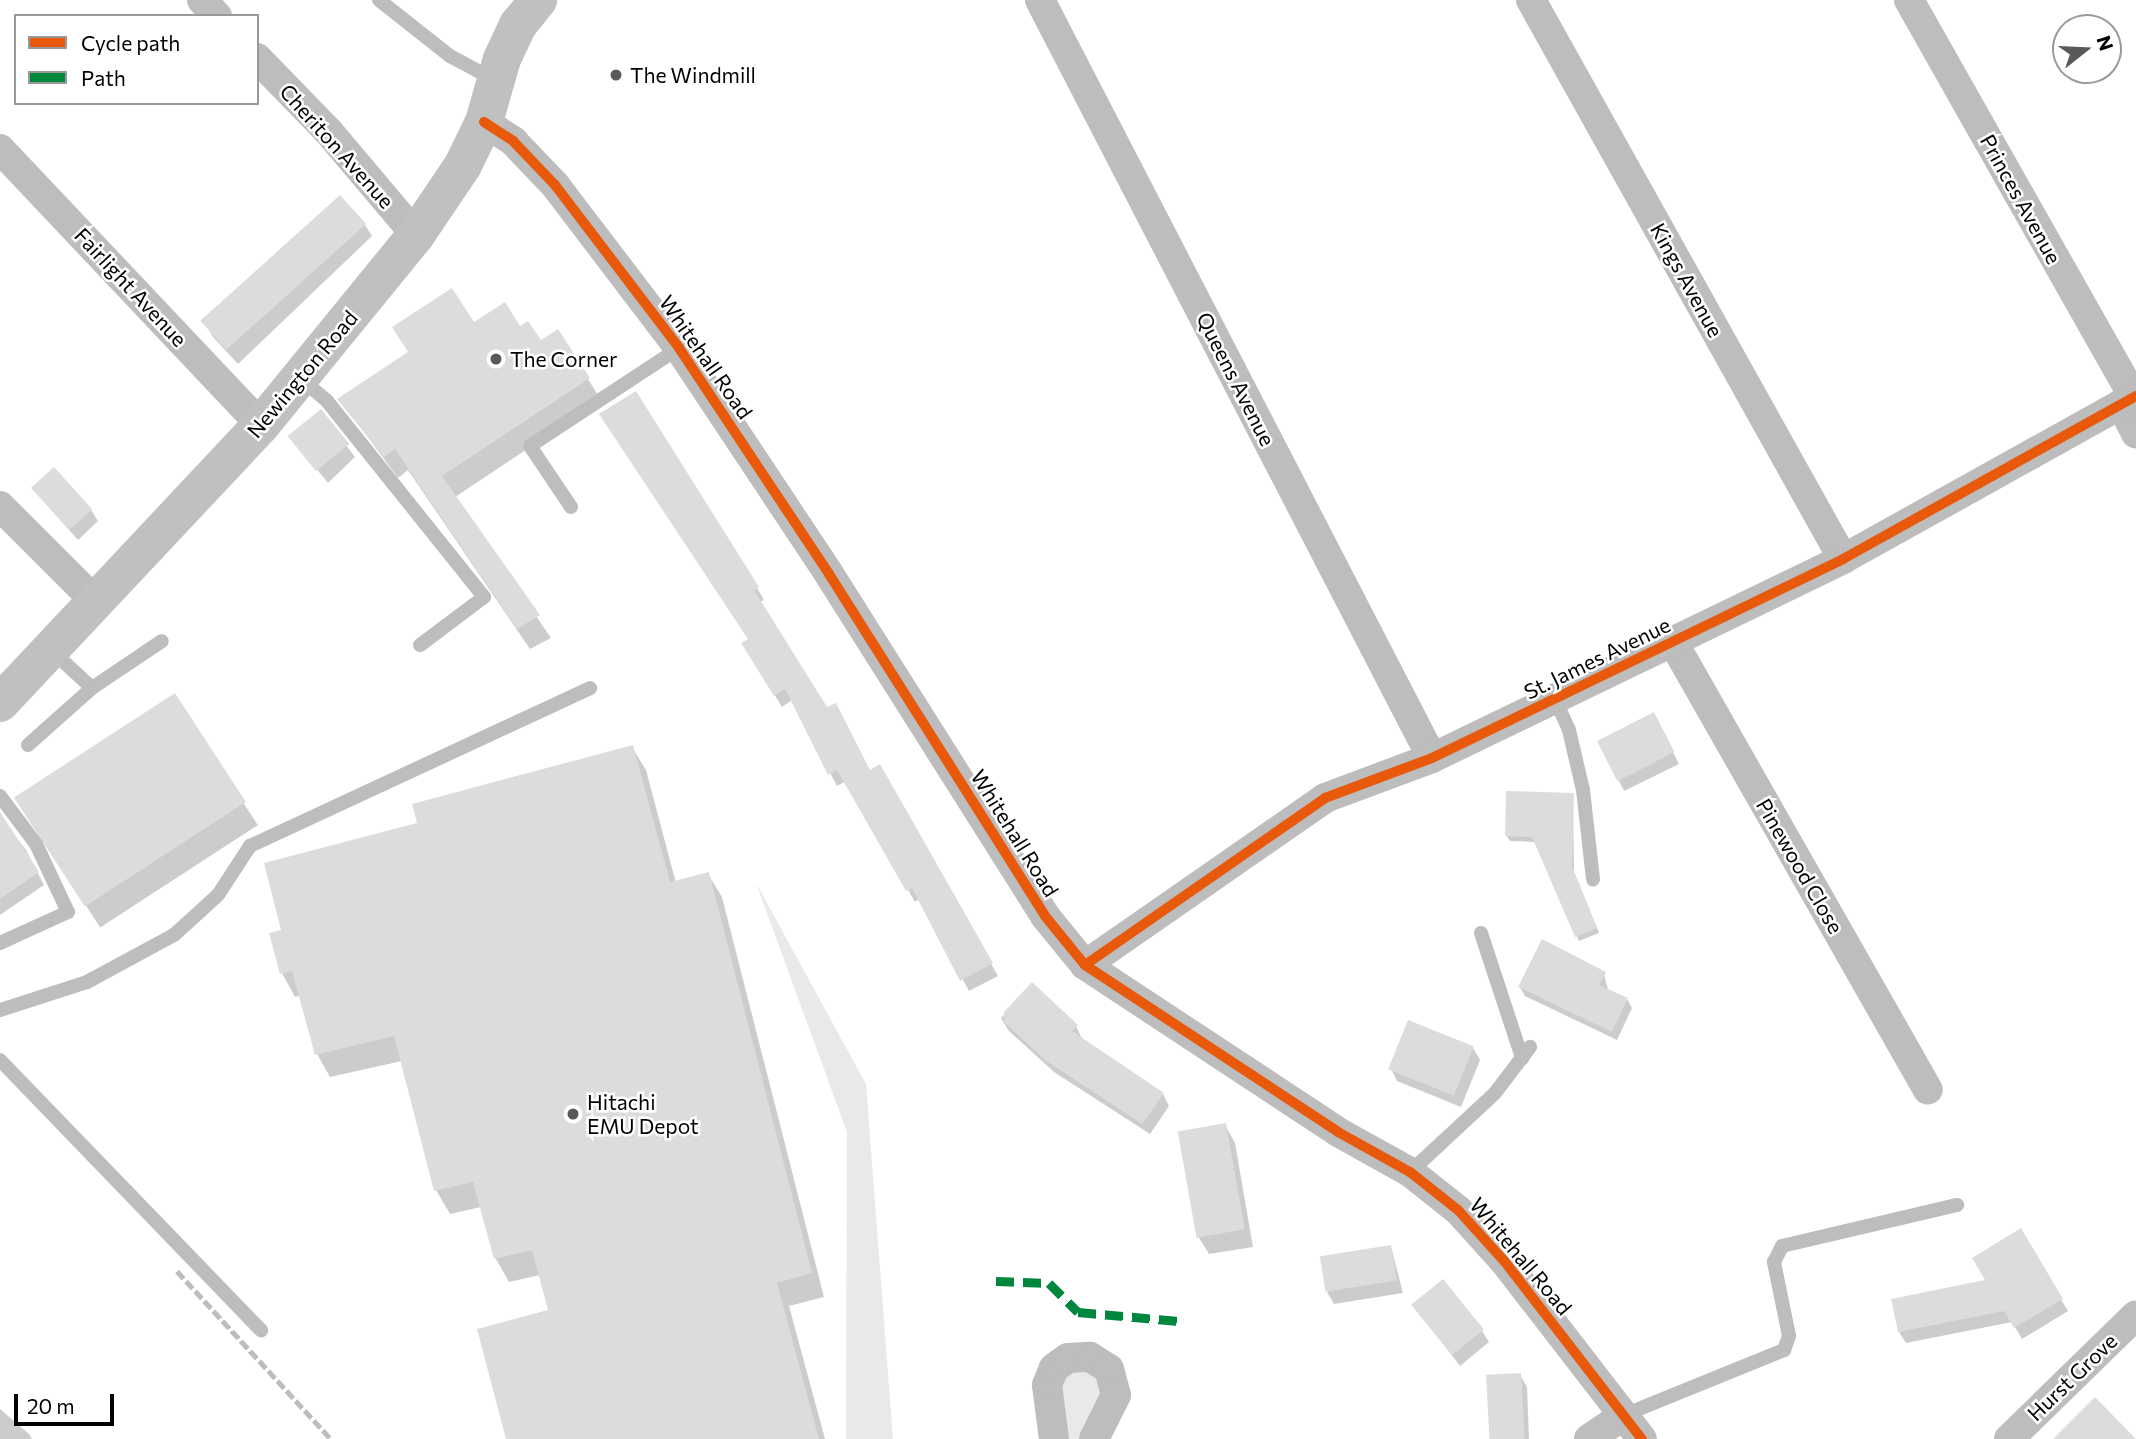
<!DOCTYPE html>
<style>
body{margin:0}
#map{position:relative;width:2136px;height:1439px;overflow:hidden;background:#fff;font-family:Commissioner,sans-serif}
div>[style]{position:absolute}
[style*='--x']{left:calc(var(--x)*1px);top:calc(var(--y)*1px);width:calc(var(--w)*1px);rotate:calc(var(--a)*1deg)}
.green>*{inset:0;background:#e9e9e9}
.shadow>*{inset:0;background:#0003;transform-origin:0 0}
.building>*{inset:0;background:#dcdcdc;transform-origin:0 0}
.lane>*{height:14px;margin:-7px;padding:0 7px;transform-origin:7px;border-radius:7px;background:#bdbdbd}
.street>*{height:30px;margin:-15px;padding:0 15px;transform-origin:15px;border-radius:15px;background:#bdbdbd}
.secondary>*{height:38px;margin:-19px;padding:0 19px;transform-origin:19px;border-radius:19px;background:#c0c0c0}
.rail>*{height:5px;margin-top:-2.5px;transform-origin:0;background:repeating-linear-gradient(90deg,#bdbdbd 0 10px,transparent 0 13.5px)}
.quiet>*{height:9px;margin-top:-4.5px;transform-origin:0;background:repeating-linear-gradient(90deg,#00873e 0 18px,transparent 0 27px)}
.cycleway>*{height:10px;margin:-5px;padding:0 5px;transform-origin:5px;border-radius:5px;background:#e8590c}
.dots>*{width:19px;height:19px;translate:-50% -50%;box-sizing:border-box;border:4px solid #fff;border-radius:50%}
span{translate:-50% -50%;white-space:nowrap;text-align:center;line-height:1.15;-webkit-text-stroke:5px #fff;paint-order:stroke}
.poi-label{font-size:21px;color:#000}
.left{translate:0 -50%;text-align:left}
.street-label{font-size:21px;color:#000}
.legend{position:absolute;left:14px;top:14px;width:245px;height:91px;box-sizing:border-box;background:#fff;border:2px solid #999;margin:0;padding:9px 12px;list-style:none;font-size:21px;color:#000}
.legend li{display:flex;align-items:center;gap:14px;height:35px}
.legend b{width:35px;border:2px solid #999}
.north{position:absolute;left:2052px;top:14px;width:70px;height:70px;box-sizing:border-box;background:#fff;border:2px solid #999;border-radius:50%;rotate:72deg;font-size:19px;font-weight:700;line-height:28px;text-align:center;color:#000}
.north::after{content:'';display:block;margin:auto;width:24px;height:32px;background:#595959;clip-path:polygon(50% 0,100% 100%,50% 72%,0 100%)}
.scale{position:absolute;left:14px;top:1394px;width:100px;height:32px;box-sizing:border-box;border:4px solid #000;border-top:0;padding-left:9px;font-size:21px;line-height:24px;white-space:nowrap;color:#000;-webkit-text-stroke:5px #fff;paint-order:stroke}
</style>
<div id="map">
<div class="green">
<div style="clip-path:polygon(756px 883px,866px 1084px,893px 1439px,846px 1439px,847px 1132px)"></div>
<div style="clip-path:polygon(1088px 1366px,1106px 1384px,1084px 1439px,1063px 1439px,1061px 1374px)"></div>
</div>
<div class="shadow">
<div style="clip-path:polygon(365px 225px,372px 236px,238px 364px,213px 337px,206px 325px)"></div>
<div style="clip-path:polygon(473px 324px,520px 329px,541px 343px,558px 331px,601px 400px,455px 497px,551px 638px,530px 649px,408px 470px,398px 478px,340px 399px)"></div>
<div style="clip-path:polygon(321px 412px,355px 457px,328px 483px,292px 439px)"></div>
<div style="clip-path:polygon(608px 426px,757px 588px,764px 600px,760px 602px,826px 710px,870px 772px,879px 767px,998px 976px,969px 991px,919px 899px,915px 902px,846px 781px,837px 786px,792px 700px,782px 707px,750px 655px,749px 640px)"></div>
<div style="clip-path:polygon(33px 488px,91px 510px,98px 521px,78px 540px)"></div>
<div style="left:174px;top:696px;width:154px;height:188px;rotate:57deg"></div>
<div style="clip-path:polygon(1660px 726px,1679px 764px,1624px 791px,1599px 741px)"></div>
<div style="clip-path:polygon(632px 747px,646px 770px,676px 883px,708px 874px,722px 897px,824px 1297px,789px 1306px,825px 1439px,508px 1439px,550px 1311px,540px 1275px,509px 1282px,496px 1259px,481px 1207px,450px 1214px,436px 1190px,402px 1061px,330px 1077px,317px 1054px,301px 995px,295px 997px,282px 973px,284px 931px,419px 824px)"></div>
<div style="clip-path:polygon(1573px 795px,1574px 872px,1599px 933px,1579px 941px,1536px 842px,1510px 841px,1506px 835px)"></div>
<div style="clip-path:polygon(0 817px,26px 850px,44px 885px,0 915px)"></div>
<div style="clip-path:polygon(1604px 974px,1608px 990px,1627px 999px,1632px 1008px,1617px 1040px,1525px 996px,1520px 987px)"></div>
<div style="clip-path:polygon(1032px 985px,1076px 1026px,1082px 1039px,1163px 1094px,1169px 1106px,1150px 1134px,1054px 1072px,1008px 1030px,1001px 1018px)"></div>
<div style="clip-path:polygon(1473px 1048px,1480px 1060px,1461px 1107px,1397px 1081px,1391px 1069px)"></div>
<div style="clip-path:polygon(1225px 1125px,1235px 1143px,1253px 1247px,1209px 1254px,1198px 1236px)"></div>
<div style="clip-path:polygon(2020px 1231px,2068px 1311px,2022px 1339px,2012px 1322px,1906px 1343px,1899px 1332px,1988px 1281px)"></div>
<div style="clip-path:polygon(1391px 1247px,1403px 1293px,1334px 1304px,1327px 1292px)"></div>
<div style="clip-path:polygon(1414px 1305px,1482px 1331px,1489px 1342px,1460px 1366px)"></div>
<div style="clip-path:polygon(1520px 1375px,1527px 1387px,1529px 1439px,1490px 1439px)"></div>
<div style="clip-path:polygon(0 1409px,29px 1434px,32px 1439px,0 1439px)"></div>
</div>
<div class="building">
<div style="left:340px;top:195px;width:39px;height:188px;rotate:48deg"></div>
<div style="clip-path:polygon(452px 288px,474px 322px,505px 302px,520px 326px,528px 321px,541px 340px,558px 329px,590px 378px,442px 476px,540px 615px,517px 629px,395px 449px,384px 457px,337px 399px,408px 352px,392px 327px)"></div>
<div style="clip-path:polygon(636px 391px,759px 587px,754px 590px,827px 707px,836px 703px,870px 770px,880px 764px,993px 963px,960px 981px,912px 888px,906px 891px,837px 770px,828px 775px,785px 689px,774px 696px,741px 643px,748px 639px,599px 414px)"></div>
<div style="left:321px;top:409px;width:45px;height:43px;rotate:51deg"></div>
<div style="left:54px;top:467px;width:57px;height:31px;rotate:48deg"></div>
<div style="left:175px;top:693px;width:130px;height:192px;rotate:57deg"></div>
<div style="left:1654px;top:712px;width:45px;height:64px;rotate:63deg"></div>
<div style="clip-path:polygon(633px 745px,670px 882px,709px 872px,812px 1273px,777px 1283px,819px 1439px,506px 1439px,477px 1329px,548px 1310px,532px 1250px,494px 1259px,473px 1182px,434px 1191px,394px 1036px,315px 1055px,292px 971px,280px 974px,269px 933px,281px 930px,264px 863px,417px 823px,412px 804px)"></div>
<div style="clip-path:polygon(1506px 791px,1574px 793px,1572px 866px,1597px 928px,1575px 937px,1532px 837px,1505px 836px)"></div>
<div style="clip-path:polygon(0 812px,39px 872px,0 899px)"></div>
<div style="clip-path:polygon(1542px 939px,1606px 972px,1599px 985px,1628px 998px,1612px 1032px,1518px 987px)"></div>
<div style="clip-path:polygon(1032px 982px,1078px 1025px,1072px 1031px,1164px 1093px,1142px 1124px,1045px 1060px,1004px 1022px,1004px 1012px)"></div>
<div style="left:1408px;top:1020px;width:71px;height:53px;rotate:22deg"></div>
<div style="left:1226px;top:1123px;width:108px;height:49px;rotate:80deg"></div>
<div style="clip-path:polygon(2021px 1228px,2063px 1299px,2014px 1328px,2004px 1311px,1898px 1332px,1891px 1299px,1985px 1280px,1972px 1258px)"></div>
<div style="left:1391px;top:1245px;width:36px;height:72px;rotate:81deg"></div>
<div style="left:1443px;top:1279px;width:65px;height:41px;rotate:51deg"></div>
<div style="left:1521px;top:1373px;width:66px;height:35px;rotate:87deg"></div>
<div style="clip-path:polygon(2095px 1397px,2136px 1439px,2053px 1439px)"></div>
</div>
<div class="lane">
<div style="--x:379;--y:0;--w:90;--a:38.3"></div>
<div style="--x:450;--y:56;--w:49;--a:28.1"></div>
<div style="--x:301;--y:379;--w:34;--a:40"></div>
<div style="--x:327;--y:401;--w:251;--a:51.3"></div>
<div style="--x:484;--y:597;--w:80;--a:143.1"></div>
<div style="--x:571;--y:507;--w:73;--a:-123.9"></div>
<div style="--x:530;--y:446;--w:178;--a:-33.3"></div>
<div style="--x:52;--y:651;--w:54;--a:42.8"></div>
<div style="--x:92;--y:688;--w:84;--a:-33.9"></div>
<div style="--x:1556;--y:701;--w:32;--a:66"></div>
<div style="--x:1569;--y:730;--w:62;--a:76.9"></div>
<div style="--x:1583;--y:790;--w:90;--a:83.6"></div>
<div style="--x:28;--y:745;--w:86;--a:-41.7"></div>
<div style="--x:0;--y:796;--w:60;--a:53.1"></div>
<div style="--x:36;--y:844;--w:75;--a:64.8"></div>
<div style="--x:68;--y:912;--w:75;--a:155.5"></div>
<div style="--x:1481;--y:933;--w:132;--a:71.8"></div>
<div style="--x:0;--y:1010;--w:91;--a:-17.8"></div>
<div style="--x:87;--y:982;--w:99;--a:-28.4"></div>
<div style="--x:174;--y:935;--w:59;--a:-42.3"></div>
<div style="--x:218;--y:895;--w:59;--a:-56.9"></div>
<div style="--x:250;--y:846;--w:375;--a:-24.9"></div>
<div style="--x:0;--y:1060;--w:376;--a:46"></div>
<div style="--x:1410;--y:1172;--w:116;--a:-42.9"></div>
<div style="--x:1495;--y:1093;--w:58;--a:-52.7"></div>
<div style="--x:1624;--y:1415;--w:173;--a:-22.1"></div>
<div style="--x:1784;--y:1350;--w:15;--a:-70"></div>
<div style="--x:1789;--y:1336;--w:76;--a:-101.5"></div>
<div style="--x:1774;--y:1262;--w:18;--a:-63"></div>
<div style="--x:1782;--y:1246;--w:180;--a:-13.2"></div>
</div>
<div class="street">
<div style="--x:202;--y:0;--w:22;--a:47"></div>
<div style="--x:1040;--y:0;--w:853;--a:62.65"></div>
<div style="--x:1531;--y:0;--w:640;--a:60.83"></div>
<div style="--x:1909;--y:0;--w:456;--a:60.5"></div>
<div style="--x:257;--y:58;--w:102;--a:45.8"></div>
<div style="--x:328;--y:131;--w:136;--a:49.8"></div>
<div style="--x:484;--y:122;--w:35;--a:33"></div>
<div style="--x:513;--y:141;--w:61;--a:46.3"></div>
<div style="--x:555;--y:185;--w:205;--a:52.7"></div>
<div style="--x:679;--y:348;--w:271;--a:56.4"></div>
<div style="--x:829;--y:574;--w:404;--a:57.7"></div>
<div style="--x:1045;--y:916;--w:63;--a:50.8"></div>
<div style="--x:1085;--y:965;--w:303;--a:33.4"></div>
<div style="--x:1338;--y:1132;--w:82;--a:29.1"></div>
<div style="--x:1410;--y:1172;--w:61;--a:38.4"></div>
<div style="--x:1458;--y:1210;--w:70;--a:47.9"></div>
<div style="--x:1505;--y:1262;--w:224;--a:52.3"></div>
<div style="--x:0;--y:149;--w:380;--a:46.6"></div>
<div style="--x:2121;--y:404;--w:33;--a:63"></div>
<div style="--x:0;--y:506;--w:136;--a:45"></div>
<div style="--x:1673;--y:642;--w:515;--a:60.35"></div>
<div style="--x:1085;--y:965;--w:292;--a:-34.8"></div>
<div style="--x:1325;--y:798;--w:114;--a:-20.5"></div>
<div style="--x:1432;--y:758;--w:457;--a:-25.8"></div>
<div style="--x:1843;--y:559;--w:335;--a:-29.1"></div>
<div style="--x:1054;--y:1439;--w:54;--a:-97.4"></div>
<div style="--x:1047;--y:1385;--w:18;--a:-68"></div>
<div style="--x:1054;--y:1368;--w:17;--a:-36"></div>
<div style="--x:1068;--y:1358;--w:22;--a:-3"></div>
<div style="--x:1090;--y:1357;--w:22;--a:32"></div>
<div style="--x:1109;--y:1369;--w:27;--a:75"></div>
<div style="--x:1116;--y:1395;--w:49;--a:116.6"></div>
<div style="--x:1589;--y:1439;--w:42;--a:-34.4"></div>
<div style="--x:2009;--y:1439;--w:177;--a:-44.3"></div>
</div>
<div class="secondary">
<div style="--x:0;--y:703;--w:381;--a:-46.8"></div>
<div style="--x:261;--y:425;--w:245;--a:-50.8"></div>
<div style="--x:416;--y:235;--w:84;--a:-56.1"></div>
<div style="--x:463;--y:165;--w:48;--a:-64"></div>
<div style="--x:484;--y:122;--w:66;--a:-74.1"></div>
<div style="--x:502;--y:59;--w:38;--a:-65"></div>
<div style="--x:518;--y:25;--w:32;--a:-51"></div>
</div>
<div class="rail">
<div style="--x:177;--y:1271;--w:228;--a:47.5"></div>
</div>
<div class="quiet">
<div style="--x:996;--y:1281;--w:53;--a:2.2"></div>
<div style="--x:1049;--y:1283;--w:41;--a:45"></div>
<div style="--x:1078;--y:1312;--w:101;--a:5.1"></div>
</div>
<div class="cycleway">
<div style="--x:484;--y:122;--w:35;--a:33"></div>
<div style="--x:513;--y:141;--w:61;--a:46.3"></div>
<div style="--x:555;--y:185;--w:205;--a:52.7"></div>
<div style="--x:679;--y:348;--w:271;--a:56.4"></div>
<div style="--x:829;--y:574;--w:404;--a:57.7"></div>
<div style="--x:1045;--y:916;--w:63;--a:50.8"></div>
<div style="--x:1085;--y:965;--w:303;--a:33.4"></div>
<div style="--x:1338;--y:1132;--w:82;--a:29.1"></div>
<div style="--x:1410;--y:1172;--w:61;--a:38.4"></div>
<div style="--x:1458;--y:1210;--w:70;--a:47.9"></div>
<div style="--x:1505;--y:1262;--w:224;--a:52.3"></div>
<div style="--x:1085;--y:965;--w:292;--a:-34.8"></div>
<div style="--x:1325;--y:798;--w:114;--a:-20.5"></div>
<div style="--x:1432;--y:758;--w:457;--a:-25.8"></div>
<div style="--x:1843;--y:559;--w:335;--a:-29.1"></div>
</div>
<div class="dots">
<div style="left:616px;top:75px;background:#595959"></div>
<div style="left:496px;top:359px;background:#595959"></div>
<div style="left:573px;top:1114px;background:#595959"></div>
</div>
<div class="poi-label">
<span class="left" style="left:630px;top:75px">The Windmill</span>
<span class="left" style="left:510px;top:359px">The Corner</span>
<span class="left" style="left:587px;top:1114px">Hitachi<br>EMU Depot</span>
</div>
<div class="street-label">
<span style="left:337px;top:146px;rotate:48deg">Cheriton Avenue</span>
<span style="left:2021px;top:199px;rotate:61deg">Princes Avenue</span>
<span style="left:1687px;top:280px;rotate:61deg">Kings Avenue</span>
<span style="left:131px;top:287px;rotate:47deg">Fairlight Avenue</span>
<span style="left:706px;top:357px;rotate:55deg">Whitehall Road</span>
<span style="left:302px;top:374px;rotate:-50deg">Newington Road</span>
<span style="left:1236px;top:379px;rotate:63deg">Queens Avenue</span>
<span style="left:1597px;top:658px;rotate:-26deg">St. James Avenue</span>
<span style="left:1015px;top:833px;rotate:58deg">Whitehall Road</span>
<span style="left:1800px;top:866px;rotate:60deg">Pinewood Close</span>
<span style="left:1521px;top:1256px;rotate:50deg">Whitehall Road</span>
<span style="left:2072px;top:1377px;rotate:-44deg">Hurst Grove</span>
</div>
<ul class="legend">
<li><b style="height:9px;background:#e8590c"></b>Cycle path</li>
<li><b style="height:9px;background:#00873e"></b>Path</li>
</ul>
<div class="north">N</div>
<div class="scale">20 m</div>
</div>
